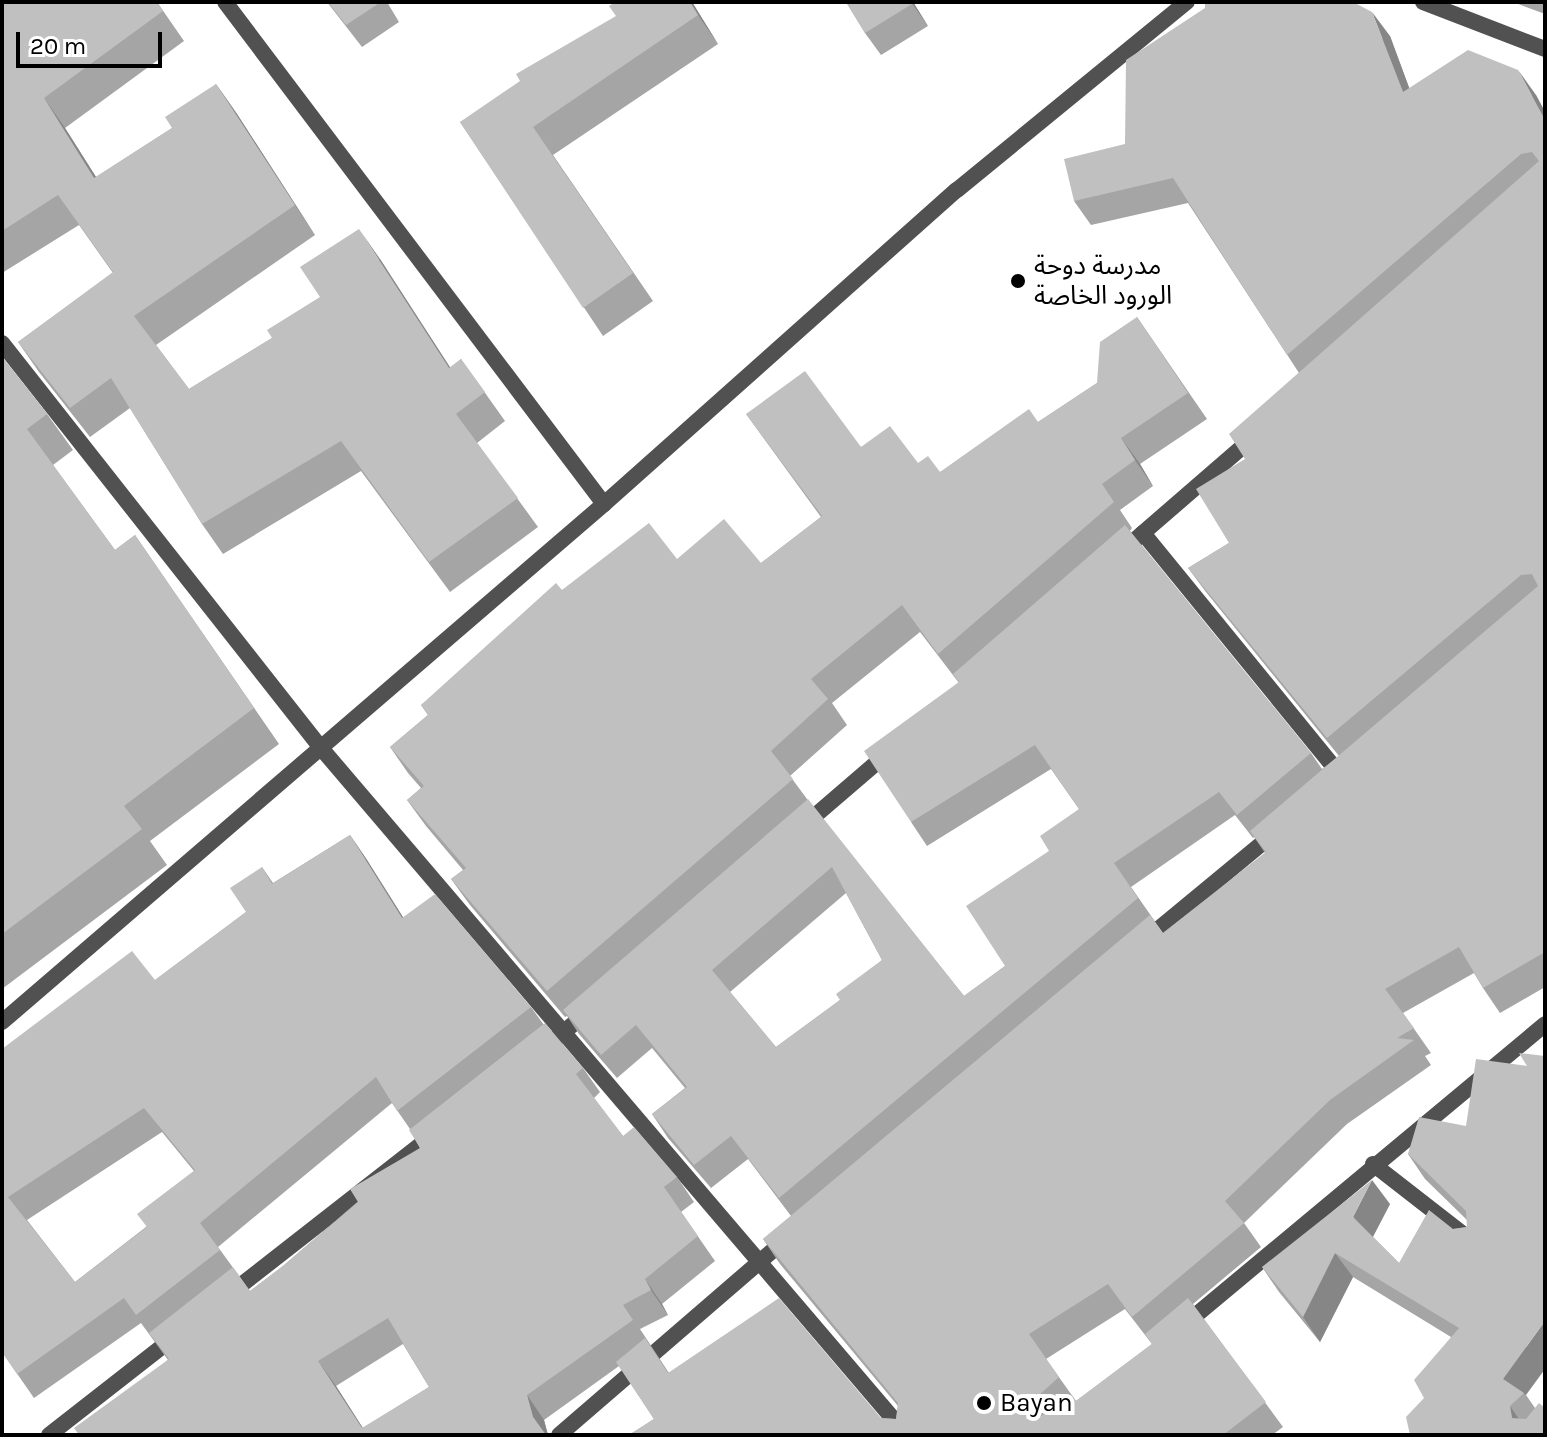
<!DOCTYPE html>
<meta charset="utf-8">
<style>
body{margin:0}
#map{position:relative;width:1547px;height:1437px;overflow:hidden;background:#fff;font-family:Karla,"Noto Sans Arabic",sans-serif}
div>[style]{position:absolute}
[style*='--x']{left:calc(var(--x)*1px);top:calc(var(--y)*1px);width:calc(var(--w)*1px);rotate:calc(var(--a)*1deg)}
.street>*{height:16px;margin:-8px;padding:0 8px;transform-origin:8px;border-radius:8px;background:#515151}
.wall>*{inset:0;background:#a5a5a5}
.shaded-wall>*{inset:0;background:#868686}
.building>*{inset:0;background:#c0c0c0}
.dots>*{width:22px;height:22px;translate:-50% -50%;box-sizing:border-box;border:4px solid #fff;border-radius:50%}
span{translate:-50% -50%;white-space:nowrap;text-align:center;line-height:1.15;-webkit-text-stroke:8px #fff;paint-order:stroke}
.poi-label{font-size:26px;color:#000}
.left{translate:0 -50%;text-align:left}
.frame{position:absolute;inset:0;border:4px solid #000;pointer-events:none}
.scale{position:absolute;left:16px;top:32px;width:146px;height:36px;box-sizing:border-box;border:4px solid #000;border-top:0;padding-left:10px;font-size:24px;line-height:28px;white-space:nowrap;color:#000;-webkit-text-stroke:6px #fff;paint-order:stroke}
</style>
<div id="map">
<div class="street">
<div style="--x:225;--y:2;--w:629;--a:52.95"></div>
<div style="--x:1423;--y:2;--w:131;--a:21.1"></div>
<div style="--x:2;--y:343;--w:516;--a:51.77"></div>
<div style="--x:321;--y:748;--w:903;--a:49.54"></div>
<div style="--x:1143;--y:533;--w:315;--a:50.8"></div>
<div style="--x:1121;--y:552;--w:177;--a:-40.9"></div>
<div style="--x:803;--y:826;--w:113;--a:-40.7"></div>
<div style="--x:1144;--y:941;--w:173;--a:-39.6"></div>
<div style="--x:2;--y:1022;--w:794;--a:-40.71"></div>
<div style="--x:604;--y:504;--w:472;--a:-41.7"></div>
<div style="--x:957;--y:190;--w:297;--a:-39.3"></div>
<div style="--x:542;--y:1050;--w:61;--a:-39.7"></div>
<div style="--x:1373;--y:1164;--w:125;--a:37.9"></div>
<div style="--x:227;--y:1296;--w:265;--a:-38"></div>
<div style="--x:1184;--y:1325;--w:470;--a:-39.8"></div>
<div style="--x:49;--y:1435;--w:162;--a:-38"></div>
<div style="--x:559;--y:1435;--w:303;--a:-40.8"></div>
</div>
<div class="wall">
<div style="clip-path:polygon(2px 2px,157px 2px,184px 41px,65px 128px,96px 177px,172px 128px,216px 84px,237px 114px,315px 235px,156px 345px,189px 389px,272px 338px,380px 259px,450px 368px,461px 359px,505px 421px,477px 443px,538px 527px,450px 592px,361px 471px,223px 554px,202px 524px,130px 408px,90px 437px,39px 372px,18px 342px,113px 273px,79px 225px,2px 273px)"></div>
<div style="clip-path:polygon(327px 2px,387px 2px,399px 22px,362px 47px)"></div>
<div style="clip-path:polygon(692px 2px,718px 44px,553px 155px,653px 301px,603px 336px,460px 122px)"></div>
<div style="clip-path:polygon(846px 2px,913px 2px,928px 26px,881px 55px,865px 33px)"></div>
<div style="clip-path:polygon(1513px 2px,1545px 2px,1545px 14px)"></div>
<div style="clip-path:polygon(evenodd,1390px 36px,1409px 88px,1536px 95px,1545px 112px,1545px 987px,1500px 1013px,1483px 988px,1474px 973px,1403px 1013px,1431px 1053px,1425px 1056px,1431px 1065px,1347px 1124px,1244px 1223px,1261px 1247px,1193px 1304px,1283px 1427px,1272px 1435px,629px 1435px,654px 1419px,619px 1366px,544px 1420px,548px 1435px,79px 1435px,168px 1360px,141px 1323px,34px 1398px,2px 1352px,2px 1049px,155px 980px,246px 912px,262px 867px,273px 883px,350px 835px,367px 860px,403px 917px,531px 1007px,544px 1025px,583px 1068px,600px 1092px,594px 1098px,623px 1136px,677px 1177px,694px 1202px,681px 1212px,715px 1261px,662px 1304px,668px 1315px,640px 1329px,669px 1373px,881px 1418px,896px 1419px,898px 1406px,780px 1264px,763px 1239px,791px 1216px,748px 1159px,711px 1188px,668px 1138px,652px 1114px,685px 1088px,652px 1048px,617px 1078px,579px 1034px,567px 1016px,565px 1017px,470px 905px,451px 879px,463px 870px,426px 826px,407px 800px,421px 788px,408px 773px,390px 747px,428px 715px,421px 705px,562px 590px,677px 559px,761px 563px,821px 517px,746px 414px,918px 463px,940px 472px,1038px 422px,1097px 383px,1137px 317px,1207px 419px,1140px 464px,1153px 486px,1120px 510px,1132px 528px,1130px 531px,1311px 753px,1322px 769px,1339px 756px,1206px 592px,1188px 568px,1229px 543px,1245px 459px,1299px 373px,1188px 203px,1091px 225px,1074px 201px,1125px 144px,1390px 36px,920px 632px,959px 683px,911px 822px,927px 846px,1051px 769px,1079px 809px,1049px 851px,1005px 966px,964px 996px,807px 799px,790px 776px,847px 725px,832px 703px,920px 632px,1390px 36px,1235px 815px,1253px 838px,1254px 837px,1265px 853px,1163px 933px,1131px 887px,1235px 815px,1390px 36px,846px 893px,882px 960px,840px 1000px,776px 1047px,730px 992px,846px 893px,1390px 36px,392px 1103px,410px 1129px,420px 1148px,283px 1266px,250px 1291px,218px 1247px,392px 1103px,1390px 36px,162px 1132px,194px 1171px,146px 1227px,75px 1282px,27px 1220px,162px 1132px,1390px 36px,1125px 1309px,1152px 1344px,1076px 1401px,1046px 1359px,1125px 1309px,1390px 36px,403px 1344px,429px 1387px,363px 1428px,336px 1386px,403px 1344px)"></div>
<div style="clip-path:polygon(2px 357px,47px 414px,73px 450px,53px 465px,115px 550px,135px 535px,279px 744px,150px 841px,167px 865px,2px 989px)"></div>
<div style="clip-path:polygon(1527px 1066px,1526px 1395px,1535px 1408px,1545px 1435px,1424px 1398px,1451px 1337px,1353px 1277px,1320px 1342px,1279px 1292px,1262px 1267px,1390px 1204px,1373px 1237px,1399px 1263px,1453px 1229px,1467px 1227px,1467px 1220px,1425px 1179px,1408px 1154px,1466px 1126px)"></div>
</div>
<div class="shaded-wall">
<div style="clip-path:polygon(690px 2px,692px 2px,718px 44px,698px 15px)"></div>
<div style="clip-path:polygon(911px 2px,913px 2px,928px 26px)"></div>
<div style="clip-path:polygon(1372px 12px,1390px 36px,1420px 117px,1403px 92px)"></div>
<div style="clip-path:polygon(1518px 70px,1536px 95px,1545px 112px,1545px 120px)"></div>
<div style="clip-path:polygon(216px 84px,237px 114px,315px 235px,295px 205px)"></div>
<div style="clip-path:polygon(44px 98px,65px 128px,115px 207px,94px 178px)"></div>
<div style="clip-path:polygon(359px 229px,380px 259px,470px 398px,449px 368px)"></div>
<div style="clip-path:polygon(1121px 438px,1140px 464px,1153px 486px,1135px 460px)"></div>
<div style="clip-path:polygon(350px 835px,367px 860px,419px 943px,402px 918px)"></div>
<div style="clip-path:polygon(1372px 1180px,1390px 1204px,1370px 1242px,1353px 1217px)"></div>
<div style="clip-path:polygon(1335px 1253px,1353px 1277px,1320px 1342px,1303px 1317px)"></div>
<div style="clip-path:polygon(645px 1279px,662px 1304px,668px 1315px,651px 1290px)"></div>
<div style="clip-path:polygon(1545px 1321px,1545px 1369px,1526px 1395px,1503px 1379px)"></div>
<div style="clip-path:polygon(318px 1361px,336px 1386px,367px 1435px,366px 1435px)"></div>
<div style="clip-path:polygon(527px 1395px,544px 1420px,548px 1435px,546px 1435px,533px 1417px)"></div>
<div style="clip-path:polygon(1510px 1406px,1527px 1431px,1512px 1418px)"></div>
</div>
<div class="building">
<div style="clip-path:polygon(2px 2px,157px 2px,163px 11px,44px 98px,94px 178px,172px 128px,165px 117px,216px 84px,295px 205px,134px 316px,189px 389px,272px 338px,267px 330px,320px 297px,300px 267px,359px 229px,449px 368px,461px 359px,485px 392px,456px 414px,518px 498px,429px 562px,341px 441px,202px 524px,111px 378px,70px 408px,18px 342px,113px 272px,58px 195px,2px 231px)"></div>
<div style="clip-path:polygon(328px 2px,381px 2px,346px 25px)"></div>
<div style="clip-path:polygon(615px 2px,690px 2px,698px 15px,533px 127px,633px 273px,583px 308px,460px 122px,520px 81px,516px 74px,616px 16px,609px 6px)"></div>
<div style="clip-path:polygon(846px 2px,911px 2px,912px 4px,865px 33px)"></div>
<div style="clip-path:polygon(1205px 2px,1353px 2px,1372px 12px,1403px 92px,1468px 50px,1518px 70px,1545px 120px,1545px 952px,1483px 988px,1459px 947px,1385px 989px,1414px 1028px,1397px 1038px,1414px 1040px,1330px 1100px,1225px 1201px,1244px 1223px,1132px 1317px,1108px 1284px,1029px 1334px,1059px 1377px,1027px 1406px,1034px 1421px,1072px 1395px,1076px 1401px,1152px 1344px,1145px 1334px,1188px 1298px,1266px 1402px,1223px 1435px,629px 1435px,654px 1419px,616px 1362px,645px 1338px,668px 1373px,779px 1298px,881px 1418px,896px 1419px,898px 1403px,763px 1239px,1150px 915px,1163px 933px,1266px 852px,1250px 831px,1538px 586px,1532px 574px,1521px 575px,1327px 738px,1188px 568px,1229px 543px,1196px 489px,1245px 459px,1229px 434px,1539px 161px,1532px 152px,1521px 154px,1287px 355px,1173px 178px,1074px 201px,1064px 159px,1125px 144px,1126px 60px,1205px 8px)"></div>
<div style="clip-path:polygon(1137px 317px,1188px 393px,1121px 438px,1135px 460px,1102px 484px,1114px 502px,938px 654px,902px 605px,811px 679px,828px 699px,771px 751px,793px 779px,547px 991px,451px 879px,466px 868px,407px 800px,424px 786px,390px 747px,428px 715px,421px 705px,556px 583px,562px 590px,649px 523px,677px 559px,724px 519px,761px 563px,822px 516px,746px 414px,805px 371px,861px 447px,890px 426px,918px 463px,928px 456px,940px 472px,1029px 409px,1038px 422px,1097px 383px,1100px 342px)"></div>
<div style="clip-path:polygon(2px 357px,47px 414px,27px 429px,115px 550px,135px 535px,254px 708px,124px 806px,142px 829px,2px 934px)"></div>
<div style="clip-path:polygon(evenodd,1125px 525px,1311px 753px,1237px 815px,1219px 792px,1114px 863px,1138px 898px,779px 1198px,731px 1136px,694px 1165px,652px 1114px,687px 1087px,636px 1025px,601px 1055px,563px 1010px,808px 799px,964px 996px,1005px 966px,966px 906px,1049px 851px,1040px 836px,1079px 809px,1035px 745px,911px 822px,864px 751px,959px 682px,953px 674px,1125px 525px,832px 867px,882px 960px,836px 994px,840px 1000px,776px 1047px,712px 970px,832px 867px)"></div>
<div style="clip-path:polygon(evenodd,350px 835px,402px 918px,435px 894px,531px 1007px,397px 1111px,376px 1077px,200px 1223px,220px 1250px,136px 1315px,124px 1298px,17px 1374px,2px 1352px,2px 1049px,132px 951px,155px 980px,246px 912px,230px 888px,262px 867px,272px 884px,350px 835px,144px 1108px,195px 1170px,137px 1214px,147px 1227px,75px 1282px,8px 1197px,144px 1108px)"></div>
<div style="clip-path:polygon(evenodd,545px 1023px,583px 1068px,576px 1074px,623px 1136px,634px 1127px,677px 1177px,664px 1187px,698px 1236px,645px 1279px,651px 1290px,623px 1305px,633px 1320px,527px 1395px,533px 1417px,546px 1435px,79px 1435px,74px 1428px,169px 1359px,149px 1333px,233px 1267px,250px 1291px,283px 1266px,358px 1202px,350px 1189px,420px 1148px,409px 1130px,545px 1023px,388px 1318px,429px 1387px,362px 1428px,318px 1361px,388px 1318px)"></div>
<div style="clip-path:polygon(1519px 1053px,1545px 1056px,1545px 1321px,1503px 1379px,1524px 1393px,1510px 1406px,1512px 1418px,1526px 1419px,1539px 1403px,1545px 1408px,1545px 1435px,1410px 1435px,1406px 1417px,1424px 1398px,1414px 1380px,1459px 1328px,1335px 1253px,1303px 1317px,1262px 1267px,1372px 1180px,1353px 1217px,1399px 1263px,1429px 1210px,1453px 1229px,1467px 1227px,1466px 1211px,1408px 1154px,1419px 1117px,1466px 1126px,1476px 1059px,1527px 1066px)"></div>
</div>
<div class="dots">
<div style="left:1018px;top:281px;background:#000"></div>
<div style="left:984px;top:1403px;background:#000"></div>
</div>
<div class="poi-label">
<span class="left" style="left:1034px;top:281px">مدرسة دوحة<br>الورود الخاصة</span>
<span class="left" style="left:1000px;top:1403px">Bayan</span>
</div>
<div class="frame"></div>
<div class="scale">20 m</div>
</div>
